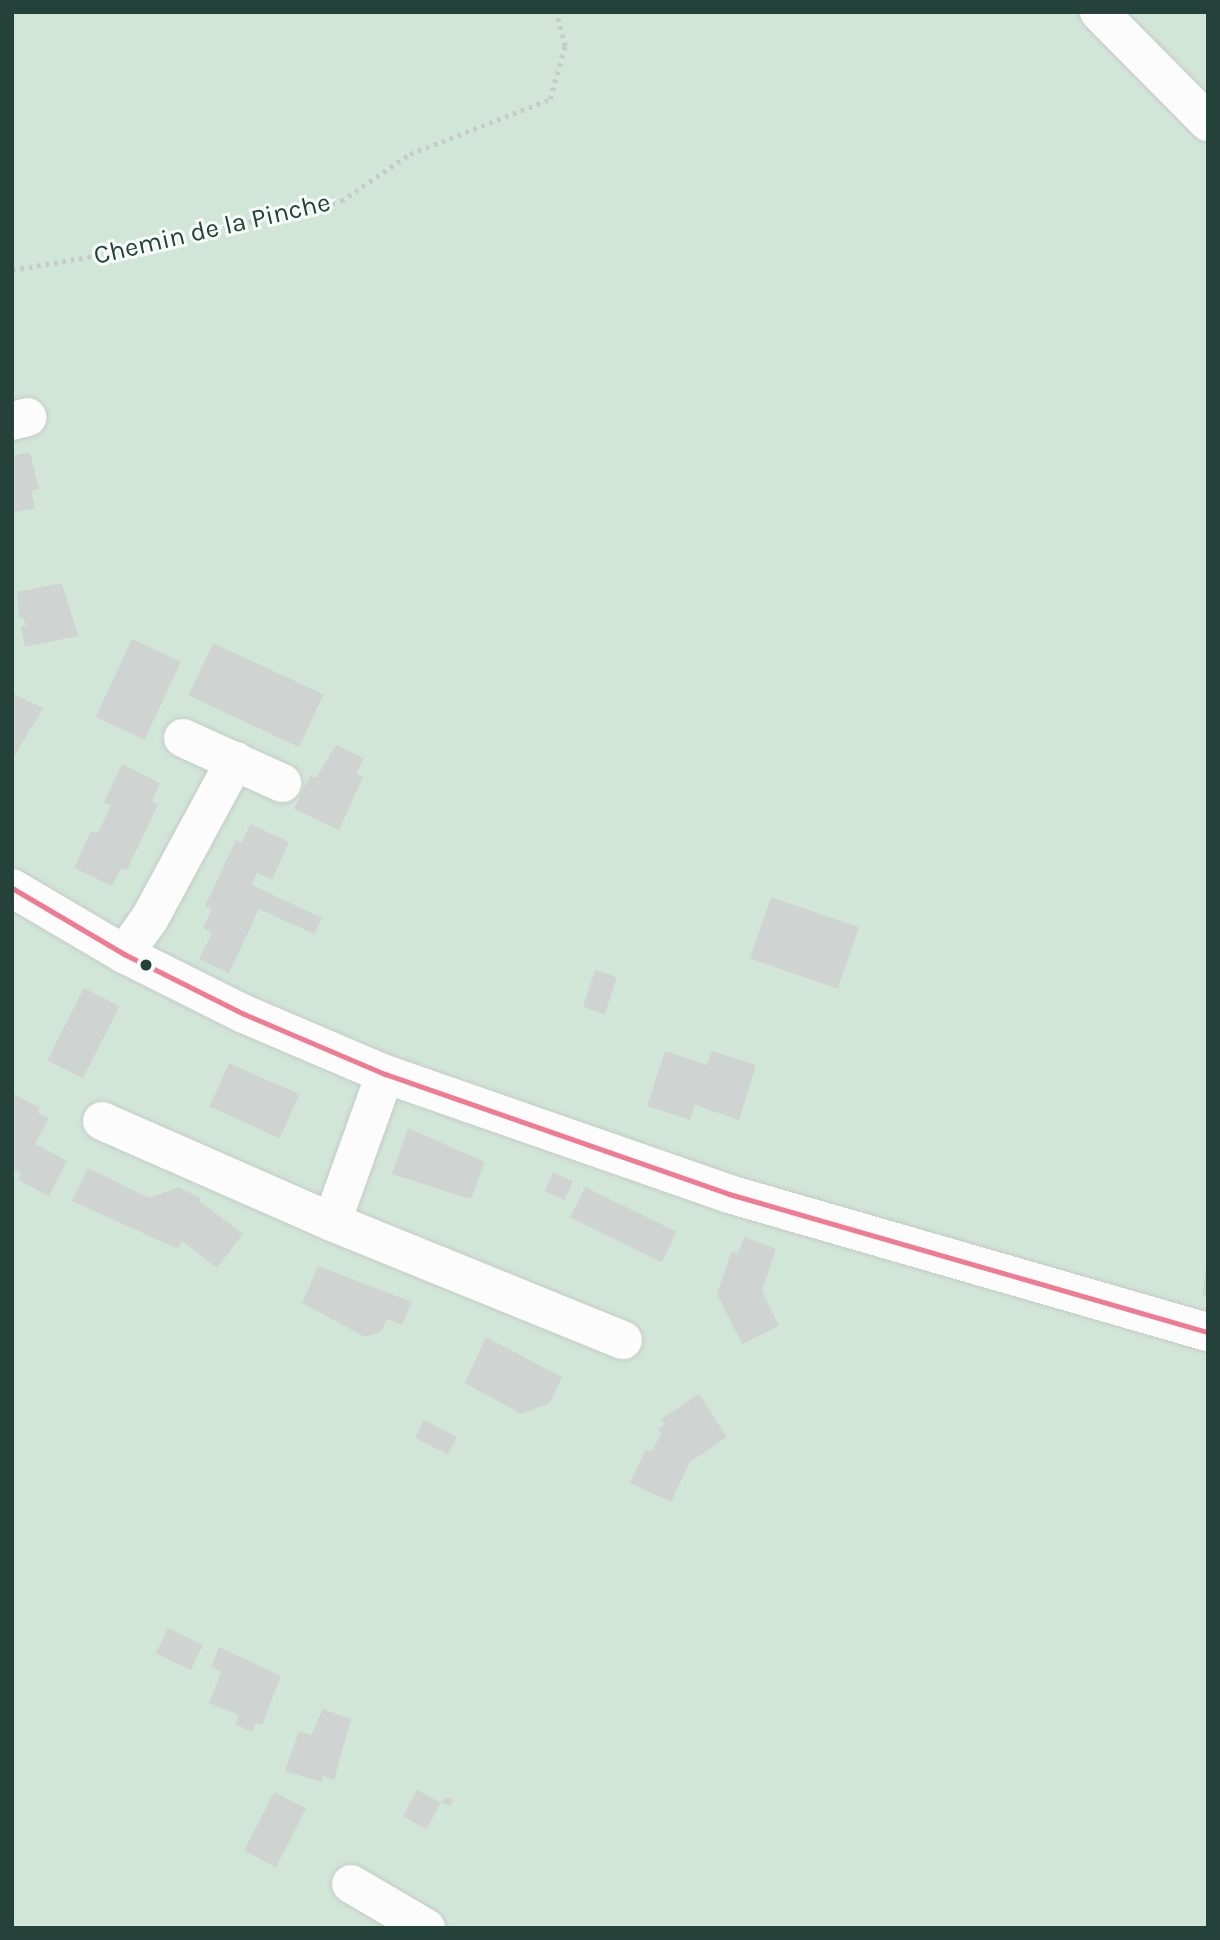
<!DOCTYPE html>
<style>
body{margin:0}
#map{position:relative;width:1220px;height:1940px;overflow:hidden;background:#e8edeb;font-family:Karla,sans-serif}
div>[style]{position:absolute}
[style*='--x']{left:calc(var(--x)*1px);top:calc(var(--y)*1px);width:calc(var(--w)*1px);rotate:calc(var(--a)*1deg)}
.green>*{inset:0;background:#d1e6d8;transform-origin:0 0}
.building>*{inset:0;background:#cfd4d2;transform-origin:0 0}
.path>*{height:4.5px;margin-top:-2.25px;transform-origin:0;background:repeating-linear-gradient(90deg,#c3ccca 0 3.5px,transparent 0 8.5px)}
.roads{filter:drop-shadow(0 0 2px #c5cac8) drop-shadow(0 0 2px #c5cac8)}
.minor>*{height:38px;margin:-19px;padding:0 19px;transform-origin:19px;border-radius:19px;background:#fcfcfc}
.bus-1>*{height:5px;margin:-2.5px;padding:0 2.5px;transform-origin:2.5px;border-radius:2.5px;background:#ef7a91}
.dots>*{width:19px;height:19px;translate:-50% -50%;box-sizing:border-box;border:4px solid #f7fbf9;border-radius:50%}
span{translate:-50% -50%;white-space:nowrap;text-align:center;line-height:1.15;-webkit-text-stroke:6px #f7fbf9;paint-order:stroke}
.street-label{font-size:26px;color:#24423a}
.frame{position:absolute;inset:0;border:14px solid #24423a;pointer-events:none}
</style>
<div id="map">
<div class="green">
<div style="left:12px;top:12px;width:1196px;height:1916px"></div>
</div>
<div class="building">
<div style="clip-path:polygon(30px 452px,39px 489px,31px 491px,35px 508px,12px 513px,12px 456px)"></div>
<div style="clip-path:polygon(62px 583px,78px 636px,25px 647px,21px 626px,26px 626px,23px 617px,19px 618px,17px 592px)"></div>
<div style="left:132px;top:639px;width:54px;height:86px;rotate:25deg"></div>
<div style="left:213px;top:643px;width:122px;height:58px;rotate:25deg"></div>
<div style="clip-path:polygon(12px 693px,43px 708px,12px 760px)"></div>
<div style="clip-path:polygon(336px 745px,364px 758px,356px 774px,363px 777px,339px 830px,294px 809px,310px 776px,316px 778px)"></div>
<div style="clip-path:polygon(122px 764px,160px 783px,152px 801px,158px 805px,127px 870px,121px 868px,112px 886px,74px 868px,91px 831px,98px 833px,111px 805px,104px 802px)"></div>
<div style="clip-path:polygon(250px 824px,289px 842px,272px 880px,257px 873px,252px 885px,322px 918px,314px 934px,259px 909px,229px 973px,199px 959px,212px 933px,203px 928px,212px 909px,205px 906px,236px 840px,242px 843px)"></div>
<div style="left:771px;top:897px;width:93px;height:65px;rotate:19deg"></div>
<div style="left:595px;top:970px;width:23px;height:39px;rotate:18deg"></div>
<div style="left:84px;top:988px;width:40px;height:81px;rotate:27deg"></div>
<div style="clip-path:polygon(665px 1051px,707px 1065px,712px 1051px,756px 1065px,739px 1120px,695px 1105px,690px 1120px,647px 1106px)"></div>
<div style="left:229px;top:1063px;width:77px;height:48px;rotate:24deg"></div>
<div style="clip-path:polygon(12px 1093px,40px 1108px,37px 1112px,49px 1118px,35px 1144px,67px 1161px,49px 1196px,18px 1180px,21px 1173px,12px 1168px)"></div>
<div style="clip-path:polygon(408px 1128px,485px 1162px,471px 1199px,392px 1174px)"></div>
<div style="clip-path:polygon(88px 1168px,149px 1198px,178px 1187px,201px 1198px,199px 1201px,243px 1234px,217px 1268px,182px 1241px,178px 1249px,72px 1201px)"></div>
<div style="left:553px;top:1172px;width:22px;height:21px;rotate:24deg"></div>
<div style="left:585px;top:1187px;width:102px;height:34px;rotate:26deg"></div>
<div style="clip-path:polygon(744px 1237px,776px 1249px,762px 1291px,779px 1326px,742px 1344px,717px 1294px,731px 1252px,738px 1253px)"></div>
<div style="clip-path:polygon(318px 1266px,412px 1302px,402px 1325px,387px 1319px,382px 1331px,365px 1337px,302px 1303px)"></div>
<div style="clip-path:polygon(1206px 1269px,1208px 1269px,1208px 1297px,1202px 1296px)"></div>
<div style="clip-path:polygon(486px 1337px,562px 1377px,550px 1403px,521px 1414px,465px 1383px)"></div>
<div style="clip-path:polygon(699px 1394px,727px 1437px,690px 1462px,671px 1502px,630px 1483px,645px 1451px,653px 1450px,661px 1433px,658px 1429px,665px 1424px,661px 1419px)"></div>
<div style="left:424px;top:1420px;width:37px;height:20px;rotate:27deg"></div>
<div style="left:168px;top:1628px;width:39px;height:28px;rotate:26deg"></div>
<div style="clip-path:polygon(219px 1647px,281px 1676px,262px 1725px,256px 1723px,252px 1732px,235px 1724px,239px 1715px,209px 1703px,221px 1672px,211px 1667px)"></div>
<div style="clip-path:polygon(323px 1709px,351px 1719px,334px 1780px,323px 1776px,321px 1782px,285px 1771px,299px 1731px,311px 1735px)"></div>
<div style="left:417px;top:1790px;width:27px;height:30px;rotate:28deg"></div>
<div style="left:274px;top:1792px;width:36px;height:66px;rotate:27deg"></div>
<div style="clip-path:polygon(446px 1797px,454px 1800px,450px 1806px,442px 1803px)"></div>
</div>
<div class="path">
<div style="--x:12;--y:270;--w:106;--a:-9.8"></div>
<div style="--x:116;--y:252;--w:231;--a:-12.8"></div>
<div style="--x:341;--y:201;--w:83;--a:-34.3"></div>
<div style="--x:410;--y:154;--w:150;--a:-21.4"></div>
<div style="--x:550;--y:99;--w:55;--a:-74.2"></div>
<div style="--x:565;--y:46;--w:35;--a:-105"></div>
</div>
<div class="roads">
<div class="minor">
<div style="--x:1099;--y:12;--w:155;--a:45.3"></div>
<div style="--x:12;--y:421;--w:16;--a:-14"></div>
<div style="--x:183;--y:738;--w:109;--a:24.4"></div>
<div style="--x:12;--y:888;--w:130;--a:30.5"></div>
<div style="--x:124;--y:954;--w:134;--a:26.6"></div>
<div style="--x:244;--y:1014;--w:153;--a:23.1"></div>
<div style="--x:385;--y:1074;--w:364;--a:19.2"></div>
<div style="--x:729;--y:1194;--w:498;--a:16.1"></div>
<div style="--x:124;--y:954;--w:44;--a:-54.2"></div>
<div style="--x:150;--y:918;--w:179;--a:-61.6"></div>
<div style="--x:102;--y:1121;--w:251;--a:23.7"></div>
<div style="--x:332;--y:1222;--w:314;--a:22.1"></div>
<div style="--x:332;--y:1222;--w:157;--a:-70.3"></div>
<div style="--x:351;--y:1884;--w:87;--a:30.4"></div>
</div>
</div>
<div class="bus-1">
<div style="--x:12;--y:888;--w:130;--a:30.5"></div>
<div style="--x:124;--y:954;--w:134;--a:26.6"></div>
<div style="--x:244;--y:1014;--w:153;--a:23.1"></div>
<div style="--x:385;--y:1074;--w:364;--a:19.2"></div>
<div style="--x:729;--y:1194;--w:498;--a:16.1"></div>
</div>
<div class="dots">
<div style="left:146px;top:965px;background:#24423a"></div>
</div>
<div class="street-label">
<span style="left:212px;top:229px;rotate:-13deg">Chemin de la Pinche</span>
</div>
<div class="frame"></div>
</div>
